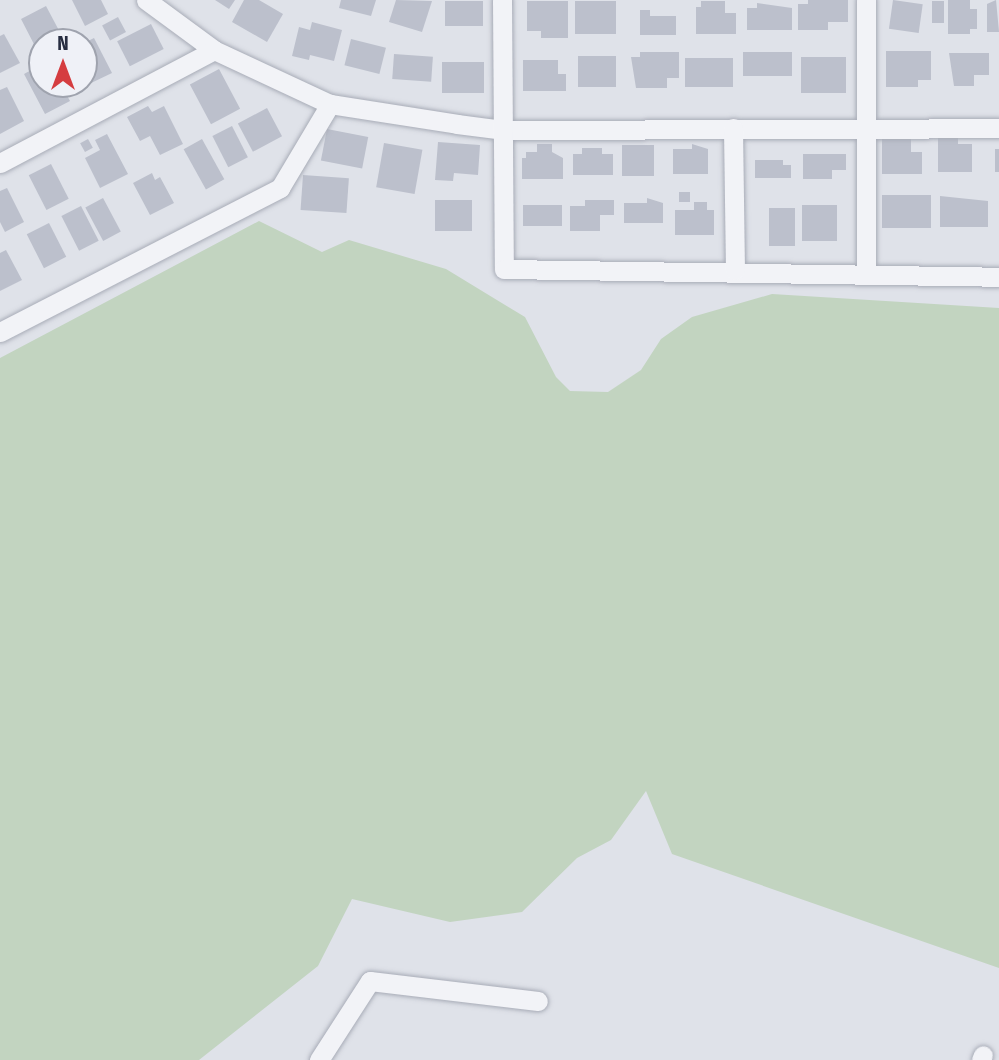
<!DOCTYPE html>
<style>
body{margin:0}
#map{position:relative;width:999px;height:1060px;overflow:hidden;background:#dfe2e9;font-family:"Fira Sans Condensed",sans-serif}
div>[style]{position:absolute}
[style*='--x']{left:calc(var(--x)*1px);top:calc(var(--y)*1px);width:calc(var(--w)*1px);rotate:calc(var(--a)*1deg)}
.green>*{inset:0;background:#c2d4c0}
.building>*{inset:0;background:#bcc0cc;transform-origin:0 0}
.roads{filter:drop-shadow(0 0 2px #a8acb7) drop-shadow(0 0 2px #a8acb7)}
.minor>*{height:19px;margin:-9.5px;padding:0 9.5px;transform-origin:9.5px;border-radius:9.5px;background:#f2f3f7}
span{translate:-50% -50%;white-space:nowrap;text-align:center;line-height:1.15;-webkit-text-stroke:5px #eff1f7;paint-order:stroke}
.north{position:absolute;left:28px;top:28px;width:70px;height:70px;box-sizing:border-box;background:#eff1f7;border:2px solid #9fa3ae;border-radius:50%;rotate:0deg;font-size:19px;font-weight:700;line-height:28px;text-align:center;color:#272d41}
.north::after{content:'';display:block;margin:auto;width:24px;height:32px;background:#d53d40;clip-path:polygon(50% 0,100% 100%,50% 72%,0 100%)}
</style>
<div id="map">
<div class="green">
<div style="clip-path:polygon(259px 221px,322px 252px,349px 240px,446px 269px,525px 317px,556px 377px,570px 391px,608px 392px,641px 370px,661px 339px,692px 317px,772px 294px,999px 308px,999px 968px,672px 854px,646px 791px,611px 840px,577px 858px,522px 912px,450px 922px,352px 899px,318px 966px,199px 1060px,0 1060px,0 358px)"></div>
</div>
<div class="building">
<div style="clip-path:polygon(72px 0,101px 0,108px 14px,85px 26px)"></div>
<div style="clip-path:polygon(215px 0,235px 0,229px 9px)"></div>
<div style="clip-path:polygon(244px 0,259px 0,283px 14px,267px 42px,232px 22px)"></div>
<div style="clip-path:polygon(341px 0,376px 0,371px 16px,339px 8px)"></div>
<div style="clip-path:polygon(396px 0,432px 1px,422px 32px,389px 22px)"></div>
<div style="clip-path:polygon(808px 0,848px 0,848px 22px,828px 22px,828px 30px,798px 30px,798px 4px,808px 4px)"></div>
<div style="left:893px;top:0;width:30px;height:29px;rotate:8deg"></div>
<div style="clip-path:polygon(948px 0,970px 0,970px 9px,977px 9px,977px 29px,970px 29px,970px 34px,948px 34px)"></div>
<div style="clip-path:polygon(996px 0,999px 32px,987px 32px,987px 4px)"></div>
<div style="left:445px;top:1px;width:38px;height:25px"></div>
<div style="clip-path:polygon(527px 1px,568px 1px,568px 38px,541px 38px,541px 31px,527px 31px)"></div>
<div style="left:575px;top:1px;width:41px;height:33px"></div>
<div style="clip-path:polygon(701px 1px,725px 1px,725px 13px,736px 13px,736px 34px,696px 34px,696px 7px,701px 7px)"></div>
<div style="left:932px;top:1px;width:12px;height:22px"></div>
<div style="clip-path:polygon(757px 3px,792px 8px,792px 30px,747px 30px,747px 8px,757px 8px)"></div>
<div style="clip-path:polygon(46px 6px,63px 38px,42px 42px,38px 52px,21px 19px)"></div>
<div style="clip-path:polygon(640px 10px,650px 10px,650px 16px,676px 16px,676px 35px,640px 35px)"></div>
<div style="left:118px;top:17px;width:17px;height:18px;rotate:62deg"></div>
<div style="clip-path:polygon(312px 22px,342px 30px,334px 61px,310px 55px,309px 60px,292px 56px,299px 27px,310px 30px)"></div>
<div style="left:151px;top:24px;width:28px;height:38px;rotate:63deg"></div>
<div style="clip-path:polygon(4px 34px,20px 63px,0 73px,0 36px)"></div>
<div style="clip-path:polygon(94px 38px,112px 73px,89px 84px,84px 74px,84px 43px)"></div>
<div style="left:351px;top:39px;width:36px;height:27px;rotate:14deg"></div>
<div style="clip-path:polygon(886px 51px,931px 51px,931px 80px,918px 80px,918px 87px,886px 87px)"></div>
<div style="clip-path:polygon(640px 52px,679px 52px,679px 78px,667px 78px,667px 88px,636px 88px,631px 57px,640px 57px)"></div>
<div style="left:743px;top:52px;width:49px;height:24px"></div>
<div style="clip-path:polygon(949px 53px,989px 53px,989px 75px,974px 75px,974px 86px,954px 86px)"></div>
<div style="left:394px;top:54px;width:39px;height:25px;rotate:4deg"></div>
<div style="left:578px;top:56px;width:38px;height:31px"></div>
<div style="left:801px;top:57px;width:45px;height:36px"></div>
<div style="left:685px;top:58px;width:48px;height:29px"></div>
<div style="clip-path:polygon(523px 60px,558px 60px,558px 74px,566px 74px,566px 91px,523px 91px)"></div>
<div style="left:442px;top:62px;width:42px;height:31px"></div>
<div style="clip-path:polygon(42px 64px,42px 84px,61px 84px,70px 101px,45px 114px,24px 74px)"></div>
<div style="left:219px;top:69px;width:45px;height:33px;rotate:62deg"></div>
<div style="clip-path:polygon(7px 87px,24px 121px,0 134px,0 90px)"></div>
<div style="clip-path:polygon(148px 106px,152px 112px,164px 106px,183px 144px,160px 155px,150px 136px,140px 141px,127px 117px)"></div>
<div style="left:267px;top:108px;width:32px;height:33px;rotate:62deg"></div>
<div style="left:232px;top:126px;width:35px;height:22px;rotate:63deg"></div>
<div style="left:327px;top:129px;width:42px;height:32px;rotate:11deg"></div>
<div style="clip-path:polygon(107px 134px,128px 174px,100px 188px,85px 158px,100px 150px,95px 140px)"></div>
<div style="clip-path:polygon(938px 135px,958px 135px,958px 144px,972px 144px,972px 172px,938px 172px)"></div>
<div style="left:88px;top:139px;width:10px;height:9px;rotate:61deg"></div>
<div style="left:202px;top:139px;width:46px;height:21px;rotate:61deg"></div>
<div style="clip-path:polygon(882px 139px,911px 139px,911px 152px,922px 152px,922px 174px,882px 174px)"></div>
<div style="clip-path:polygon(438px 142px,480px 145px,478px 175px,454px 173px,453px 181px,435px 180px)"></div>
<div style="left:384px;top:143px;width:39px;height:45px;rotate:10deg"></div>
<div style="clip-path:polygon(537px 144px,552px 144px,552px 152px,563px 158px,563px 179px,522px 179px,522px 158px,526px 158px,526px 152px,537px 152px)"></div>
<div style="clip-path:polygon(692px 144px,708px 149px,708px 174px,673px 174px,673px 149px,692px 149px)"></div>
<div style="left:622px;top:145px;width:32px;height:31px"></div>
<div style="clip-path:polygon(582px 148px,602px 148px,602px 154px,613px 154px,613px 175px,573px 175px,573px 154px,582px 154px)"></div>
<div style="left:995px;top:149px;width:4px;height:23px"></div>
<div style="clip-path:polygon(803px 154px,846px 154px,846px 170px,832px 170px,832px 179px,803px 179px)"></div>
<div style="clip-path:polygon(755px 160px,783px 160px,783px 165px,791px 165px,791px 178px,755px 178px)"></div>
<div style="left:51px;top:164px;width:39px;height:25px;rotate:63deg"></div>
<div style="clip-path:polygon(152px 173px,155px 180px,160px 177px,174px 203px,150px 215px,133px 183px)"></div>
<div style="left:303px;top:175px;width:46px;height:35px;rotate:4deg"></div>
<div style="clip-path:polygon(7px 188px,24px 222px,5px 232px,0 222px,0 191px)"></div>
<div style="left:679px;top:192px;width:11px;height:10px"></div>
<div style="left:882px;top:195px;width:49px;height:33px"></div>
<div style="clip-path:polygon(940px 196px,988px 201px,988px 227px,940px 227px)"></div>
<div style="left:103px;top:198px;width:38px;height:20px;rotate:62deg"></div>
<div style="clip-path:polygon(647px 198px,663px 203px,663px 223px,624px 223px,624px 203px,647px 203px)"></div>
<div style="left:435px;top:200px;width:37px;height:31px"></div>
<div style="clip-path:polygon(585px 200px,614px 200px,614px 215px,600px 215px,600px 231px,570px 231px,570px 206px,585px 206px)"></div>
<div style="clip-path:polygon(694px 202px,707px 202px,707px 210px,714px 210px,714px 235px,675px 235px,675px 210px,694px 210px)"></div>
<div style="left:523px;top:205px;width:39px;height:21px"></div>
<div style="left:802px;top:205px;width:35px;height:36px"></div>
<div style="left:81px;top:206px;width:39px;height:22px;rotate:63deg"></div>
<div style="left:769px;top:208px;width:26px;height:38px"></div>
<div style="left:49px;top:223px;width:38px;height:25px;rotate:63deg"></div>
<div style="clip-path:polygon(6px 250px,22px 280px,0 291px,0 253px)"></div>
</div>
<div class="roads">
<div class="minor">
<div style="--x:146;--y:0;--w:84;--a:36.3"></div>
<div style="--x:214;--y:50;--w:128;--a:25"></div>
<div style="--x:330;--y:104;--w:129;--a:8.9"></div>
<div style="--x:457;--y:124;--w:46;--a:7.4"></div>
<div style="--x:503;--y:130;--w:496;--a:-0.2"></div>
<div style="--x:502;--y:0;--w:269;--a:89.6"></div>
<div style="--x:504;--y:269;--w:495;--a:0.9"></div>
<div style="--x:866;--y:0;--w:274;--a:90"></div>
<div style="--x:733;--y:128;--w:142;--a:89.2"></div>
<div style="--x:0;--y:163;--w:242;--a:-27.8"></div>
<div style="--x:0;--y:332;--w:315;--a:-27.2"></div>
<div style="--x:280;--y:188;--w:98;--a:-59.2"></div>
<div style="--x:319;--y:1060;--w:94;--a:-57.2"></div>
<div style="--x:370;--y:981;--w:169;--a:6.8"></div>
<div style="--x:981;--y:1060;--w:5;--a:-68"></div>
</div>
</div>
<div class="north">N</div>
</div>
